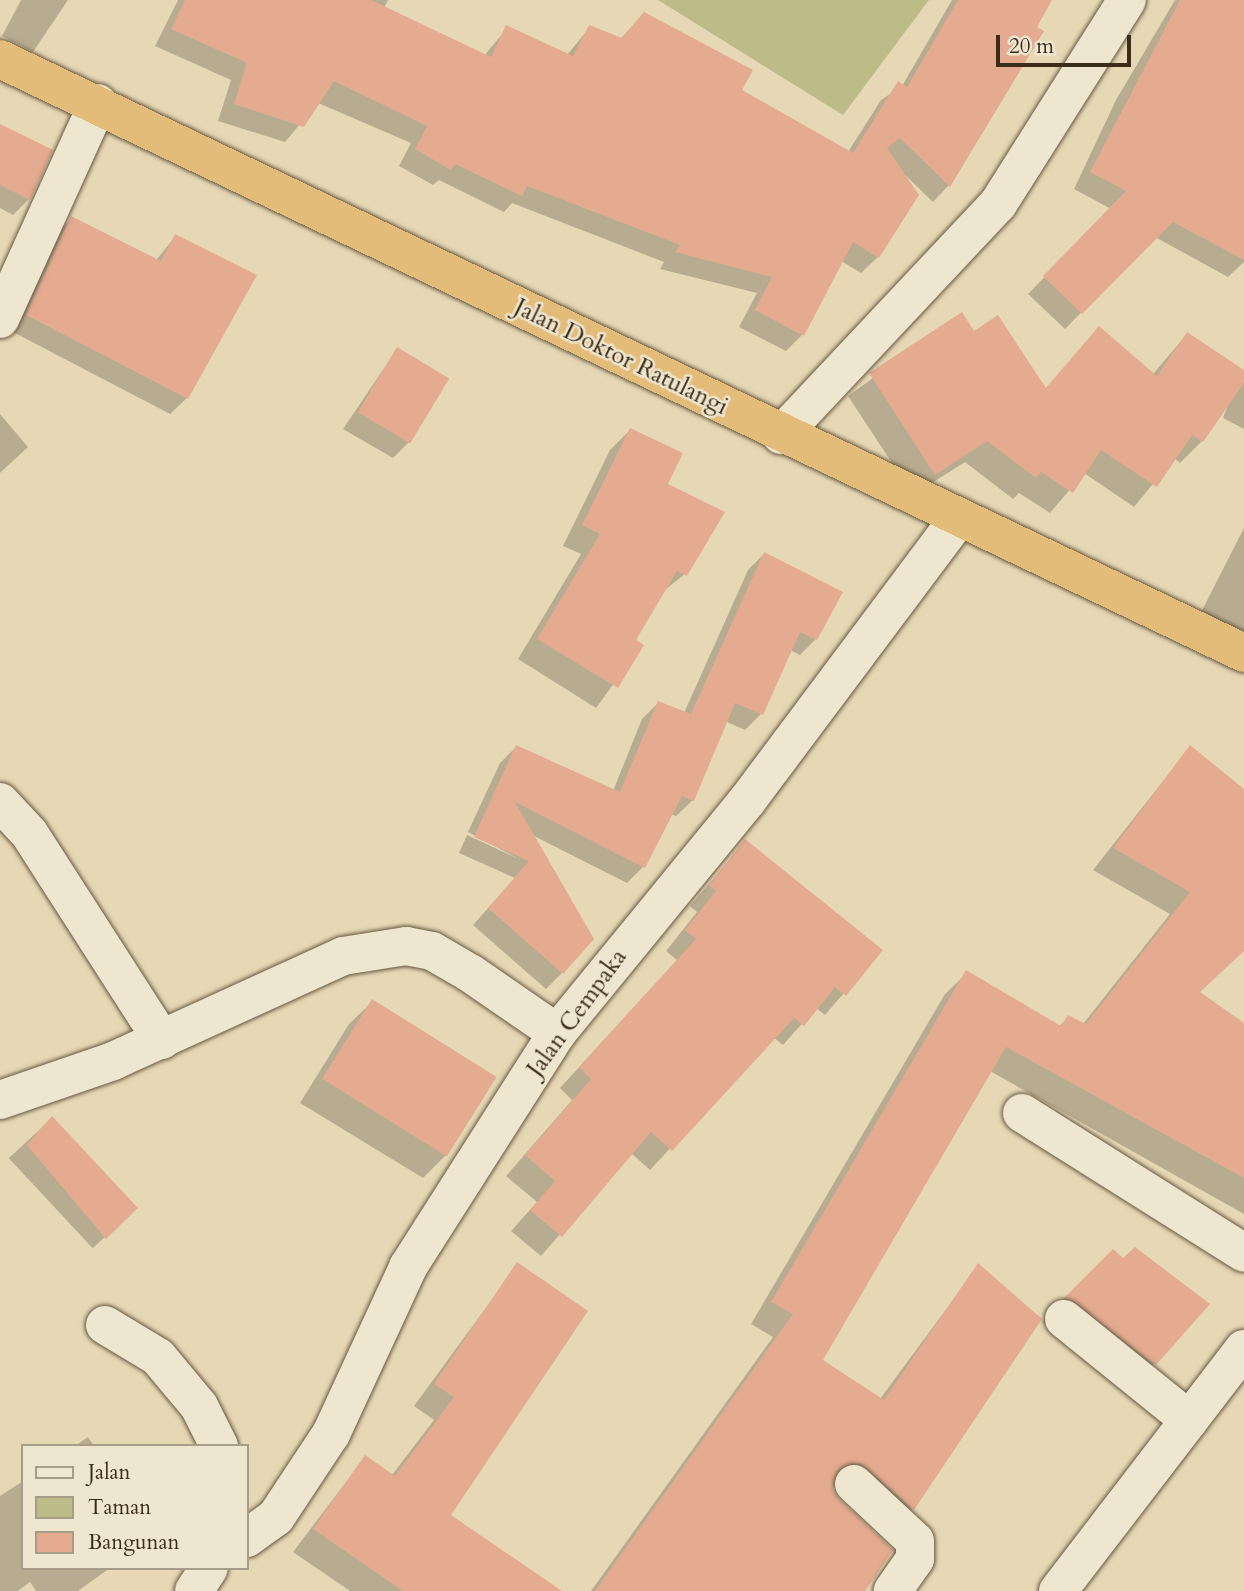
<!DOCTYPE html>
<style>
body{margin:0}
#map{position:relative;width:1244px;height:1591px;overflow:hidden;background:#e7d8b5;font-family:Cardo,serif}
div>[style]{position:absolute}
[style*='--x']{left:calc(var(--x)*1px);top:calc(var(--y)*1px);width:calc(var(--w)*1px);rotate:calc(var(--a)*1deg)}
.green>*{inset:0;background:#bdbc88}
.shadow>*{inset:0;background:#0003;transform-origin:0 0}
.building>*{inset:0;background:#e4ab90;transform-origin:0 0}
.roads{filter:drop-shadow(0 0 2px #675842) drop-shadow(0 0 2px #675842)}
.minor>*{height:38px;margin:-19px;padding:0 19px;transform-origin:19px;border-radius:19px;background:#efe6cf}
.highway>*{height:38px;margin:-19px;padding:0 19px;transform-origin:19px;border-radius:19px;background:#e4bc7a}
span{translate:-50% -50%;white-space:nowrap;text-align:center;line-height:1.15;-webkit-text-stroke:5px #efe6cf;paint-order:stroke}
.street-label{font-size:24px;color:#3c2d1b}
.legend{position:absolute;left:21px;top:1444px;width:228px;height:126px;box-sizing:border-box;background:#efe6cf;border:2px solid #a79c87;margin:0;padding:9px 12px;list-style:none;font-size:21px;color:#3c2d1b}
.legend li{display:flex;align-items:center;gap:14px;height:35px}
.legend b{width:35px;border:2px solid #a79c87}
.scale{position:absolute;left:996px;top:35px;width:135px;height:32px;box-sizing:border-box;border:4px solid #3c2d1b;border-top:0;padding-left:9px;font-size:21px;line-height:24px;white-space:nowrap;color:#3c2d1b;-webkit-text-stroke:5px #efe6cf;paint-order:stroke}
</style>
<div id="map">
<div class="green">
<div style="clip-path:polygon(658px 0,929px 0,843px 115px)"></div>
</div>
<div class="shadow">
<div style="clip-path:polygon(21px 0,68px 0,33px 52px,2px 36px)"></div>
<div style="clip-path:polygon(178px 0,388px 0,384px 8px,484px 56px,507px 28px,567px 55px,590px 27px,620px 39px,644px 14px,740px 90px,848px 152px,881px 100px,902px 86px,952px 0,1050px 0,949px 185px,933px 202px,905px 175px,878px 257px,861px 273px,841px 261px,802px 335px,786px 351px,739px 327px,757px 293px,660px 269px,664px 262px,512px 203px,504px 212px,439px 180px,433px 185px,399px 166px,411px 143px,318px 103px,285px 142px,218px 121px,231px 80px,155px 46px)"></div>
<div style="clip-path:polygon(1175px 0,1244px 0,1244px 262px,1228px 277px,1155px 237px,1065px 329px,1028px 294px,1111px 209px,1074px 189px,1116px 100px)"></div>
<div style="clip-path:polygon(0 126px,29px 199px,13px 215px,0 208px)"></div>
<div style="clip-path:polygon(71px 219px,156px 260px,176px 236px,254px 275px,187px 398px,170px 414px,11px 331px,55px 235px)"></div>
<div style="clip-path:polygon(962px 314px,973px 333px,1045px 389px,1099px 328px,1153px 374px,1187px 334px,1244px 372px,1244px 429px,1223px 418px,1229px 402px,1202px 441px,1180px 463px,1174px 458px,1134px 507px,1084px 473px,1050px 513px,1019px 493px,1013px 499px,965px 462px,913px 495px,848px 396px)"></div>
<div style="clip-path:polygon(397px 349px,409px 442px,393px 458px,343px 429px)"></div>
<div style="clip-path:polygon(0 414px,28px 447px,0 473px)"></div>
<div style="clip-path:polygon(630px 430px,666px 484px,685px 574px,661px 593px,634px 640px,642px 645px,596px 708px,518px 659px,581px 554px,563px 546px,610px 450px)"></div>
<div style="clip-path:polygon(1244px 528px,1244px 644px,1197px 620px)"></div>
<div style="clip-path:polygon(764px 554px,816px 639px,800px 655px,790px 650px,761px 714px,745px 730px,725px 721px,693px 800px,676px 816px,671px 814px,643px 867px,627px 883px,532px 835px,562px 973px,546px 989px,473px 925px,515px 878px,459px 853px,467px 835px,521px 860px,468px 832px,500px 763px,516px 747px,613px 791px,642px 719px,658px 703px,684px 713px,748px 570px)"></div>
<div style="clip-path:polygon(1190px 747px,1244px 792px,1244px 900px,1198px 993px,1244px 1025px,1244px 1214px,990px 1071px,820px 1360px,880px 1399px,978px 1266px,1040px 1320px,912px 1509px,891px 1530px,832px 1485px,862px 1591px,591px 1591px,773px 1337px,751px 1324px,945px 994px,967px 973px,1059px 1026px,1069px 1017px,1083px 1024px,1170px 914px,1093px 870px)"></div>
<div style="clip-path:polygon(746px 841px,881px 950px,825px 1015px,816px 1008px,783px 1045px,773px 1037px,650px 1170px,631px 1153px,541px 1256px,511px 1231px,537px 1202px,506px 1176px,572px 1100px,560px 1088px,677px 960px,666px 951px,697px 912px,690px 906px)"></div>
<div style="clip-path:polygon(373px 1001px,446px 1155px,423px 1178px,300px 1103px,349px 1024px)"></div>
<div style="left:52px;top:1118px;width:123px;height:59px;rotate:47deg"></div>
<div style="clip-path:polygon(1113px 1251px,1154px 1364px,1131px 1387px,1042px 1322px)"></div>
<div style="clip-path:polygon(518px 1264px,449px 1515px,558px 1591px,350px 1591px,293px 1552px,365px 1457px,392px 1475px,434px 1420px,414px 1406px)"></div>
<div style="clip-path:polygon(88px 1437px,94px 1446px,75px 1446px)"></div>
<div style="clip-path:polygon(23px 1481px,23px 1568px,110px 1568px,78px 1591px,36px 1591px,30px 1582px,18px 1591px,0 1591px,0 1496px)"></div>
</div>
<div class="building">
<div style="clip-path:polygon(185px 0,371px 0,491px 57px,506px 25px,573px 56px,589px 25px,622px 38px,644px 12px,753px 70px,742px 90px,853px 153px,898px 81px,907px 87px,958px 0,1052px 0,1037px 27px,1044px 31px,950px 187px,900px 138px,887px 148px,919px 195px,879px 258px,853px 242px,804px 336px,755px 310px,772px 277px,675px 252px,680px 245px,527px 186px,522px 196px,455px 164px,451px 170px,415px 149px,427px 126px,334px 81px,304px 127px,234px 104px,247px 63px,171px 29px)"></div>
<div style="clip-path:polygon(1180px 0,1244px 0,1244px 260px,1173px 222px,1082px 314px,1043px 276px,1126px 191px,1090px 172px)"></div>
<div style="clip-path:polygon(0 124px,53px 150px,30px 200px,0 185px)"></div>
<div style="clip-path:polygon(71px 216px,161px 261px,175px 234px,257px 275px,188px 399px,26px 315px)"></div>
<div style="clip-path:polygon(962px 312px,974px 331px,998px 315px,1046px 388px,1099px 326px,1157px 376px,1187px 332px,1244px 370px,1244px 383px,1203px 442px,1192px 435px,1157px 487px,1101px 450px,1073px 493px,1041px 472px,1036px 478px,987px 441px,935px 475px,869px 373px)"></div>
<div style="left:397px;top:347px;width:61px;height:76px;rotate:31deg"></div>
<div style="clip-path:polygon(630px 428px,683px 453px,668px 484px,725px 512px,687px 576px,677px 571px,636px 640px,644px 645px,618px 688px,537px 639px,600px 534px,582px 525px)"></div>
<div style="clip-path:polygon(764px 552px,843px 592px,817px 640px,800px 632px,763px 715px,735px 703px,694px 801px,682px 796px,645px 868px,515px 802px,594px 939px,563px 974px,488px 908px,529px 861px,474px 837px,516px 745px,620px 792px,658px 701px,691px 714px)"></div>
<div style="clip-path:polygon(1190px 745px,1244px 789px,1244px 951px,1200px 992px,1244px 1023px,1244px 1178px,1006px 1047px,823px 1360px,884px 1400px,978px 1263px,1042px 1319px,914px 1510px,860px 1463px,838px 1470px,833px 1490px,839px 1499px,893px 1550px,865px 1591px,595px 1591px,793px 1314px,771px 1302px,966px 970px,1061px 1026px,1068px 1015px,1086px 1024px,1190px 892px,1113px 848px)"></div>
<div style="clip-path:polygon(745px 839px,883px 950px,846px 996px,835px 987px,804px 1026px,794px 1018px,672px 1151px,651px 1132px,562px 1237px,530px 1210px,555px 1181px,525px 1155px,591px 1079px,579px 1067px,696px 939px,685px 930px,716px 891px,709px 885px)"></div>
<div style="left:372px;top:999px;width:147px;height:94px;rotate:32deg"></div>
<div style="clip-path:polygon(52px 1116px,138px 1208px,106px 1239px,27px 1145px)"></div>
<div style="clip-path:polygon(1135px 1247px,1210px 1304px,1156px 1365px,1064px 1298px,1113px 1249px,1123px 1258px)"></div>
<div style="clip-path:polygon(517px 1262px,588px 1311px,451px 1515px,562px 1591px,403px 1591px,313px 1529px,365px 1455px,395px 1476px,454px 1397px,434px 1384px)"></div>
</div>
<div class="roads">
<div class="minor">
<div style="--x:0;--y:319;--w:237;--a:-65.6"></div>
<div style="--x:781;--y:435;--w:317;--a:-46.8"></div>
<div style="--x:998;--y:204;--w:241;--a:-57.7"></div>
<div style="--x:0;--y:802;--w:42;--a:46.9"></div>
<div style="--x:29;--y:833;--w:246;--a:57.3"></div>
<div style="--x:0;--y:1100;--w:120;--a:-19"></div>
<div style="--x:113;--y:1061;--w:253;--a:-24.5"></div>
<div style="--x:343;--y:956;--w:64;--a:-9"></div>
<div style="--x:406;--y:946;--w:26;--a:11"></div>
<div style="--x:432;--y:951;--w:44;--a:30.1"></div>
<div style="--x:470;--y:973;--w:106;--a:34.6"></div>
<div style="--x:1022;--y:1113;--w:262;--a:32.2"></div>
<div style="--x:1064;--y:1319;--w:161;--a:38.9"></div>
<div style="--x:105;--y:1325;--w:62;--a:31.1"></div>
<div style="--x:158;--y:1357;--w:64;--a:50.1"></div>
<div style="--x:199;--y:1406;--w:45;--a:63.4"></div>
<div style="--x:854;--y:1484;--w:83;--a:43.1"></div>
<div style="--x:915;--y:1541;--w:18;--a:90"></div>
<div style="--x:915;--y:1559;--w:39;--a:125"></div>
<div style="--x:247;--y:1538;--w:36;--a:-36"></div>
<div style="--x:276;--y:1517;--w:100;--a:-56.5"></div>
<div style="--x:331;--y:1434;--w:184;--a:-65.2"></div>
<div style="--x:408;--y:1267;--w:277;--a:-57.5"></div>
<div style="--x:557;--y:1033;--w:300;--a:-50.7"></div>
<div style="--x:747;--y:801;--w:352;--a:-53.2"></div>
<div style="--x:194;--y:1591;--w:27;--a:-57"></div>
<div style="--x:1058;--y:1591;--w:305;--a:-52.5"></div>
</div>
<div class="highway">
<div style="--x:0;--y:59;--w:1379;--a:25.52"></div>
</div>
</div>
<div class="street-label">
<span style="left:621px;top:357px;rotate:26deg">Jalan Doktor Ratulangi</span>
<span style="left:577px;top:1013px;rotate:-54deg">Jalan Cempaka</span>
</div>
<ul class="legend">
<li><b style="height:9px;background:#efe6cf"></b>Jalan</li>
<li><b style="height:19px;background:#bdbc88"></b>Taman</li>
<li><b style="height:19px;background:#e4ab90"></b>Bangunan</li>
</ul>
<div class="scale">20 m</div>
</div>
